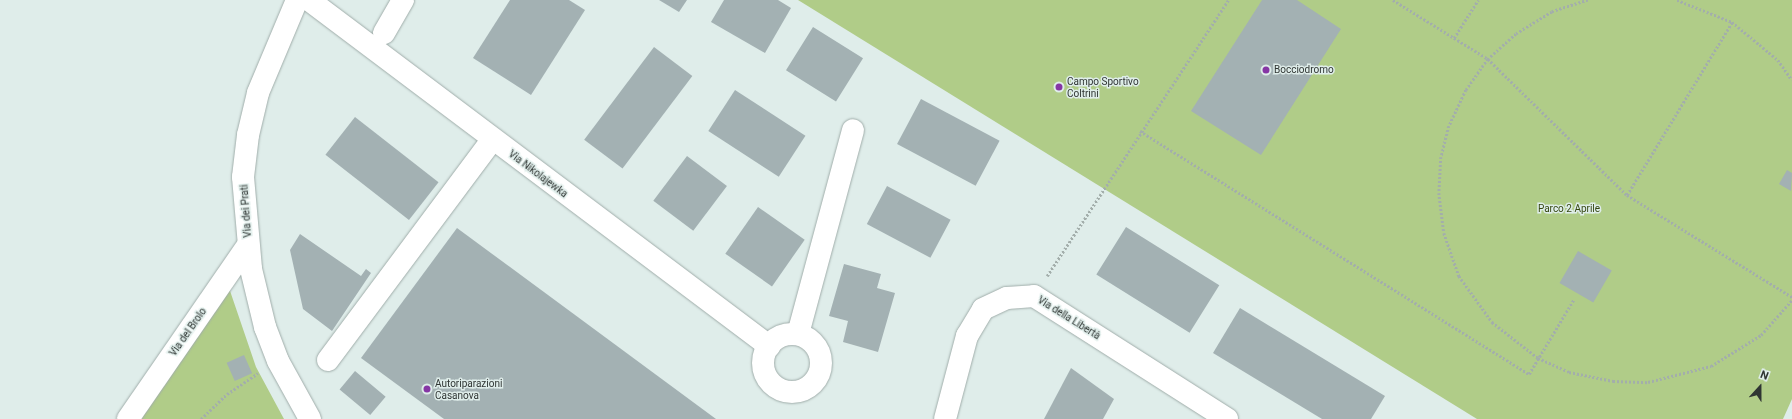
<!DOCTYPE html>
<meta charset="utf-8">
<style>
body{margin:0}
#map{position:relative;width:1792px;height:419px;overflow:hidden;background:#dfedea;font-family:Roboto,sans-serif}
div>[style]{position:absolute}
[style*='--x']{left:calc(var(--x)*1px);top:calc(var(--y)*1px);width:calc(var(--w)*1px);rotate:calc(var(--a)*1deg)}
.green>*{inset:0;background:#b0cc88}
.building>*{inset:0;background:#a3b1b3;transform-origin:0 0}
.path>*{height:2.5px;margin-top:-1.25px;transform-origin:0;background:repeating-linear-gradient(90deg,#a3aeab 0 2px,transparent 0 4px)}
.roads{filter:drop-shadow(0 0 1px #a0adaa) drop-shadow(0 0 1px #a0adaa)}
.minor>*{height:22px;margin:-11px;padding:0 11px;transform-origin:11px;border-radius:11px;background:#fff}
.minor>.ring{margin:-11px;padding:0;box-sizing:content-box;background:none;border:22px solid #fff;border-radius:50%}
.dots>*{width:11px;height:11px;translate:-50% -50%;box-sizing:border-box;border:2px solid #dfedea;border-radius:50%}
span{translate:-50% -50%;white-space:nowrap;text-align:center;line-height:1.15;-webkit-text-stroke:3px #dfedea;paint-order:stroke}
.poi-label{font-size:10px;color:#2f3533}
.left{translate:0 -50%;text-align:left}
.street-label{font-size:10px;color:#2f3533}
.park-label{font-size:10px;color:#344710}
.north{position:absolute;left:1740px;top:367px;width:40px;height:40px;-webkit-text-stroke:3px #dfedea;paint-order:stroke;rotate:21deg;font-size:11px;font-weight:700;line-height:16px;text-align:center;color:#2f3533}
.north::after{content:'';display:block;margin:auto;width:14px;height:18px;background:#2f3533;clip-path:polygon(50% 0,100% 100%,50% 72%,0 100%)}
</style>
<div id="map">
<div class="green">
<div style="clip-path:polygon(798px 0,1792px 0,1792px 399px,1783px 419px,1477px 419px)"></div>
<div style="clip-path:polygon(228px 285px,256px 367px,284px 419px,141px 419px)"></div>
</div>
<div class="building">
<div style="clip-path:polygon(510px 0,569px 0,585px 10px,531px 95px,473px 58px)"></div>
<div style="clip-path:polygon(659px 0,687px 0,679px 12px)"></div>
<div style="clip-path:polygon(724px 0,778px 0,791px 8px,765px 53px,711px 22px)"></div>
<div style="clip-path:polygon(1262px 0,1297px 0,1341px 29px,1261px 155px,1191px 111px)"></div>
<div style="left:813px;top:27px;width:59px;height:51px;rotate:32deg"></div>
<div style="left:654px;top:47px;width:48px;height:116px;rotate:37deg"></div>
<div style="left:735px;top:90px;width:84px;height:49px;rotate:33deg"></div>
<div style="left:921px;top:99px;width:89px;height:51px;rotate:28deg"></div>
<div style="left:355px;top:117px;width:106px;height:48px;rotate:38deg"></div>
<div style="left:687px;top:156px;width:50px;height:56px;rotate:37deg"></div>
<div style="clip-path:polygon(1787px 170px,1792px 173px,1791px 191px,1779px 184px)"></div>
<div style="left:887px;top:186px;width:72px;height:43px;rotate:28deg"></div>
<div style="left:758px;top:207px;width:57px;height:57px;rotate:35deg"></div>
<div style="left:1126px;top:227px;width:110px;height:56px;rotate:32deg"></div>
<div style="clip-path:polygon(457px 228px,716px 419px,444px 419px,361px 358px)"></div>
<div style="clip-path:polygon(300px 234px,361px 276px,366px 269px,371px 273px,332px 331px,303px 309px,290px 250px)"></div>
<div style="left:1578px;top:251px;width:39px;height:37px;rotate:30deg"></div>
<div style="clip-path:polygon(844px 264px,881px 274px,877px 288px,895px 293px,878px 352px,843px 342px,848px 321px,829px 316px)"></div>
<div style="clip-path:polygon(1240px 308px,1385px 396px,1371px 419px,1322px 419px,1213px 353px)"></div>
<div style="left:244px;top:355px;width:20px;height:19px;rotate:66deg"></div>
<div style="clip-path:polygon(1071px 368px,1114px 399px,1103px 419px,1044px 419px)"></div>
<div style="left:355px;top:371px;width:40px;height:24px;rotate:40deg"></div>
</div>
<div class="path">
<div style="--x:1393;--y:0;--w:112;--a:31.8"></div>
<div style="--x:1488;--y:59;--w:194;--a:44.4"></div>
<div style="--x:1627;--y:195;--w:194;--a:31.7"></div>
<div style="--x:1588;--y:0;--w:38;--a:162"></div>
<div style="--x:1552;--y:12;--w:42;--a:148.6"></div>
<div style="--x:1516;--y:34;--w:38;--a:138"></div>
<div style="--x:1488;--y:59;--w:38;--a:125"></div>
<div style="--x:1466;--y:90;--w:40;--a:115"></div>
<div style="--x:1449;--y:126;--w:32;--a:104"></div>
<div style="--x:1441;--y:157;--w:36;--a:93"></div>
<div style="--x:1439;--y:193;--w:40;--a:82.9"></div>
<div style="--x:1444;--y:233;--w:46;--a:70.8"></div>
<div style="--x:1459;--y:276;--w:57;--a:54.3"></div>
<div style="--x:1492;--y:322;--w:58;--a:38"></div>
<div style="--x:1538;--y:358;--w:34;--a:24"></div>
<div style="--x:1569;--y:372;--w:45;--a:11.6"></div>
<div style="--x:1613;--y:381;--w:35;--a:2"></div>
<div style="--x:1648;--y:382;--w:65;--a:-14.3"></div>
<div style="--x:1711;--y:366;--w:59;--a:-31.8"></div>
<div style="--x:1761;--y:335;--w:47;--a:-48.5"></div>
<div style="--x:1677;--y:0;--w:59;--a:21.8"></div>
<div style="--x:1732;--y:22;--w:60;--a:39.6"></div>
<div style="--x:1778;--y:60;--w:24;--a:55"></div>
<div style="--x:1454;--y:38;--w:45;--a:-57.7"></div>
<div style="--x:1140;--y:131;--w:459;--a:32"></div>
<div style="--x:1529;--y:374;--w:87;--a:-59"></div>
<div style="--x:1627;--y:195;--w:202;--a:-58.7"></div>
<div style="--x:1047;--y:276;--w:330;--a:-56.7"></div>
<div style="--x:201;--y:419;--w:36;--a:-44"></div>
<div style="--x:227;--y:394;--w:37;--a:-34"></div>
</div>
<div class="roads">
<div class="minor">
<div style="--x:297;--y:0;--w:101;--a:112.8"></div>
<div style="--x:258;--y:93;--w:43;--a:103.4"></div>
<div style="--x:248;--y:135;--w:42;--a:96.8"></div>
<div style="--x:243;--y:177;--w:92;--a:85"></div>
<div style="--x:251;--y:269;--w:60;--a:76.4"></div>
<div style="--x:265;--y:327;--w:36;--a:69"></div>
<div style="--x:278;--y:361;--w:66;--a:61.1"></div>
<div style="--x:309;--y:0;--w:576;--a:36.95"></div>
<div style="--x:384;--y:33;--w:38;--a:-60"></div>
<div style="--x:798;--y:334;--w:211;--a:-74.9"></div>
<div class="ring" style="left:763px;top:334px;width:36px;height:36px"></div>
<div style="--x:328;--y:360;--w:274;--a:-53.3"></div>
<div style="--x:128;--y:419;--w:211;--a:-55.4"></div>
<div style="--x:945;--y:419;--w:86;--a:-75.2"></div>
<div style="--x:967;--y:336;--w:31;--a:-59"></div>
<div style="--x:983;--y:309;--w:26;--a:-25"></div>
<div style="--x:1007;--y:298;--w:27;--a:-4"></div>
<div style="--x:1034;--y:296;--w:229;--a:32.5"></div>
</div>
</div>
<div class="dots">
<div style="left:1266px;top:70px;background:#8636a5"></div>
<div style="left:1059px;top:87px;background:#8636a5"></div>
<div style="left:427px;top:389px;background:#8636a5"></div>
</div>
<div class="poi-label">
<span class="left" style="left:1274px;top:70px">Bocciodromo</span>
<span class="left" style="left:1067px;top:87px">Campo Sportivo<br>Coltrini</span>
<span class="left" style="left:435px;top:389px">Autoriparazioni<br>Casanova</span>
</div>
<div class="street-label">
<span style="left:538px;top:174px;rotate:37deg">Via Nikolajewka</span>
<span style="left:246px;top:211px;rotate:-94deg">Via dei Prati</span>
<span style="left:1069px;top:318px;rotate:32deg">Via della Libertà</span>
<span style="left:188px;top:332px;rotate:-55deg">Via del Brolo</span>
</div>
<div class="park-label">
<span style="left:1569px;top:209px">Parco 2 Aprile</span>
</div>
<div class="north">N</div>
</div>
